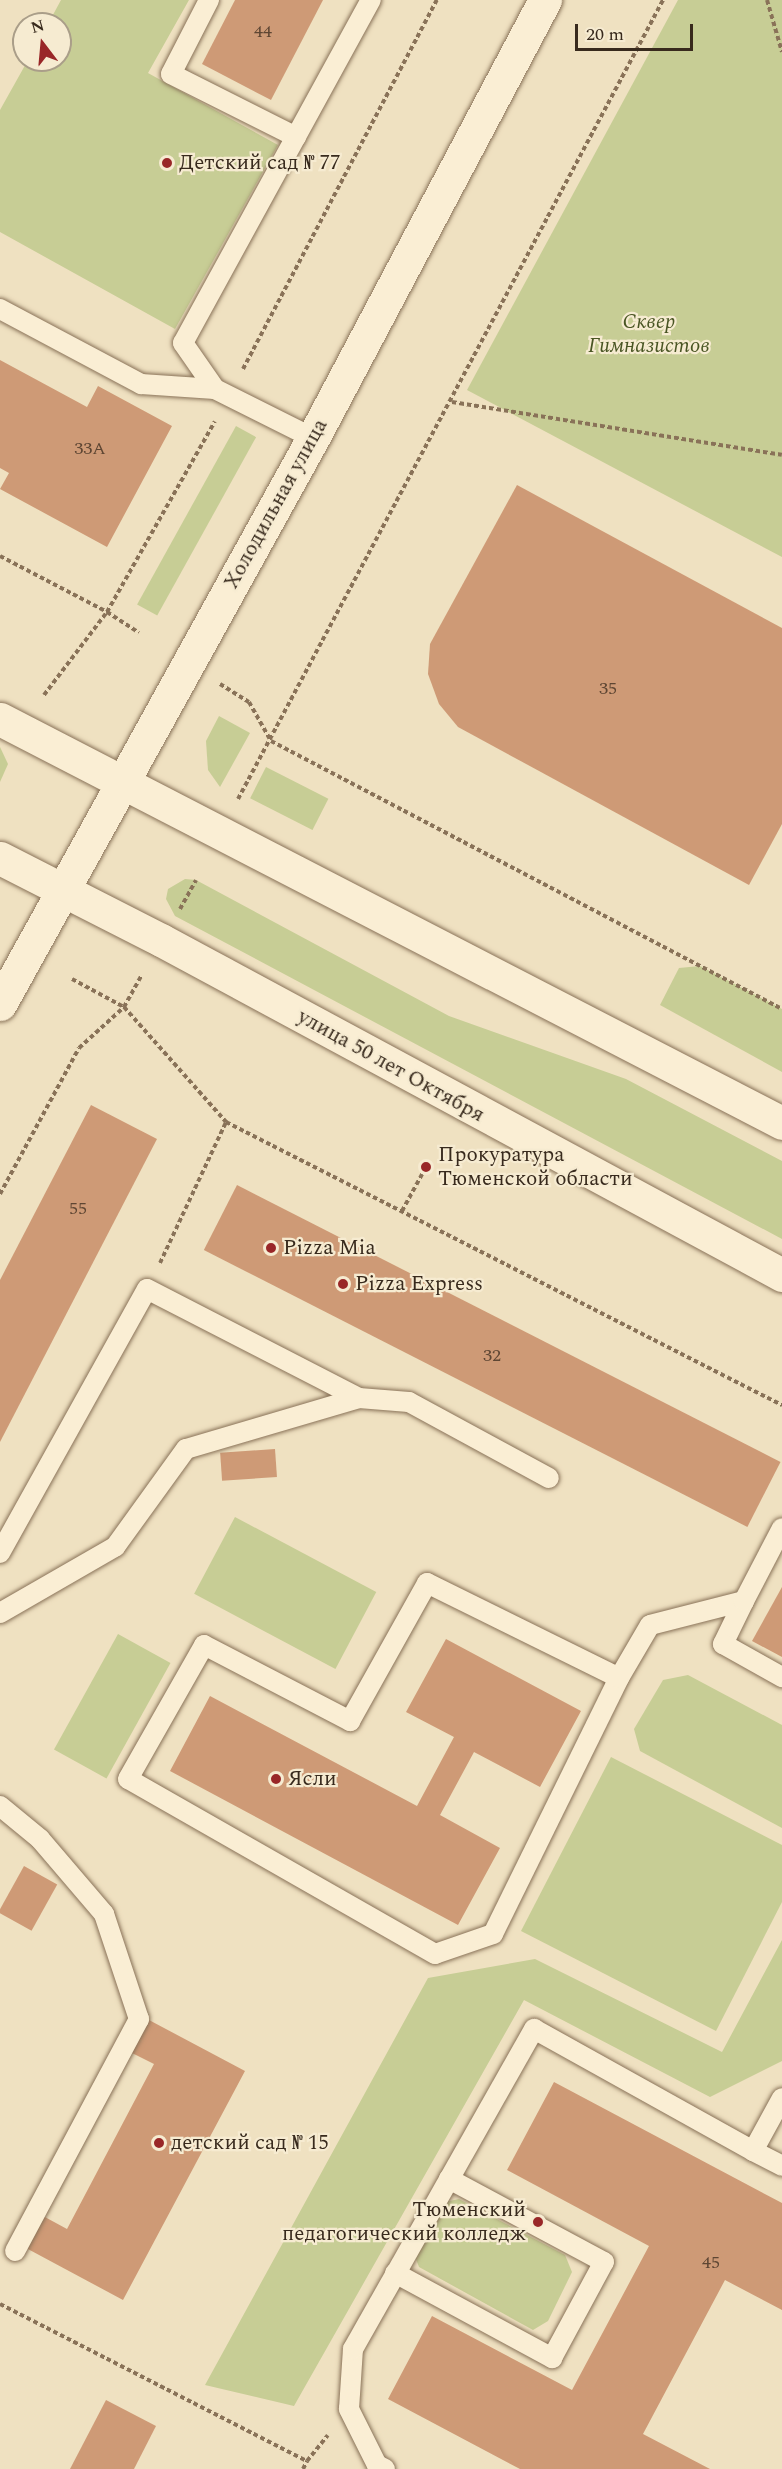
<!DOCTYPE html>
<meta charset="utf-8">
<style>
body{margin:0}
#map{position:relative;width:782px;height:2469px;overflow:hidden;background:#efe1c1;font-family:Spectral,serif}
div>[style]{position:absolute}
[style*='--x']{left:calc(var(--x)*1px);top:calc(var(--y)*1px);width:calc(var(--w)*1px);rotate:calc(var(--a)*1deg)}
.green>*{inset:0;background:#c7cd95;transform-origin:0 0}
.building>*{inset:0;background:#ce9a76;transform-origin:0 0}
.path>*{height:4px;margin-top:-2px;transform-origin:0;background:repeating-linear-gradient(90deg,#897258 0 4.5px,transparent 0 7.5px)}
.roads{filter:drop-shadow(0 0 2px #897258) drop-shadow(0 0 2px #897258)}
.lane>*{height:20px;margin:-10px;padding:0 10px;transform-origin:10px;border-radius:10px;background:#faeed4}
.secondary>*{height:33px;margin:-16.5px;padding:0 16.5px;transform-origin:16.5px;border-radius:16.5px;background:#faeed4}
.dots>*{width:16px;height:16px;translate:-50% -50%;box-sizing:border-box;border:3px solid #f6ebd1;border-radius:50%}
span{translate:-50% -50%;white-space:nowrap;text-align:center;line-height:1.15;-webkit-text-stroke:4.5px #f6ebd1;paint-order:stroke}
.number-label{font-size:18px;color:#5e4633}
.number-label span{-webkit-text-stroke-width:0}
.poi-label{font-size:21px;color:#382a1d}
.left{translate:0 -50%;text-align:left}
.right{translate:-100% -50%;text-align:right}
.park-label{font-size:21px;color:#495523;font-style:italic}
.street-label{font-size:21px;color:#382a1d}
.north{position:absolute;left:12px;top:12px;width:60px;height:60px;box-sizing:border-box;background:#f6ebd1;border:2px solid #aa9e89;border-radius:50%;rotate:344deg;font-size:16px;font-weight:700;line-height:24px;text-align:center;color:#382a1d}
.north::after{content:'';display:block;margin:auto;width:21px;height:27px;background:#992728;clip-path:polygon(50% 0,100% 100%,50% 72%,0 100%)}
.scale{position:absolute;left:575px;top:24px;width:118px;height:27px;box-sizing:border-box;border:3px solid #382a1d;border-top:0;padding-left:8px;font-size:18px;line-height:21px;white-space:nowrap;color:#382a1d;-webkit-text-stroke:4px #f6ebd1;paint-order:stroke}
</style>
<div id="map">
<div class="green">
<div style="clip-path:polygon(61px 0,189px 0,148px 73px,278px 145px,175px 329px,0 232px,0 110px,28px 60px,60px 60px,60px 24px,48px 24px)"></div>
<div style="clip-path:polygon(678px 0,782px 0,782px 557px,467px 390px)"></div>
<div style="left:236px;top:426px;width:23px;height:204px;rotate:29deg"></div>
<div style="clip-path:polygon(219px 716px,250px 733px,220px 787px,208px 770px,206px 741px)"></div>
<div style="clip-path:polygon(0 747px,8px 764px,0 782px)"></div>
<div style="left:266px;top:767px;width:70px;height:35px;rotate:27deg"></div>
<div style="clip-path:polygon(185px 879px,196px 880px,449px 1016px,626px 1079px,782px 1161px,782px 1239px,175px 916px,166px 899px,168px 889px)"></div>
<div style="clip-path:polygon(700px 966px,782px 1009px,782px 1072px,660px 1005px,679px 968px)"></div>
<div style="left:235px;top:1517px;width:160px;height:87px;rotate:28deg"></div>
<div style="left:118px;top:1634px;width:60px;height:132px;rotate:29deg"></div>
<div style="clip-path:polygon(688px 1675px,782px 1725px,782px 1828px,640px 1751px,634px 1729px,663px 1680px)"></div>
<div style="clip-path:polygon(611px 1757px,782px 1845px,782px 1902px,716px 2031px,521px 1931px)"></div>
<div style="clip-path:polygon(782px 1940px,782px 2061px,710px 2097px,524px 2000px,294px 2406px,205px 2385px,428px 1978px,535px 1959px,722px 2052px)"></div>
<div style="clip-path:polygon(459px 2199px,565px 2255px,572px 2272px,548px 2321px,533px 2330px,419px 2267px,414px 2254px,445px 2202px)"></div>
</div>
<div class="building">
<div style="clip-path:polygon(235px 0,323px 0,271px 100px,202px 64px)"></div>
<div style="clip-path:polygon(0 360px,87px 407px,98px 386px,172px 426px,107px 547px,0 489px,9px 473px,0 468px)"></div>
<div style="clip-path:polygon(517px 485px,782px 628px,782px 824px,749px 885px,458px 727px,439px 704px,428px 674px,430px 644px)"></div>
<div style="clip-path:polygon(91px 1105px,157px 1139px,0 1442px,0 1280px)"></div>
<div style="left:237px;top:1185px;width:610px;height:73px;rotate:27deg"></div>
<div style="left:275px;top:1449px;width:28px;height:55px;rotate:86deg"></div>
<div style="clip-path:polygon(782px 1587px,782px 1657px,752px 1641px)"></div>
<div style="clip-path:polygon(446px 1639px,581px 1711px,540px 1787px,474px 1752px,440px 1815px,500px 1848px,458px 1925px,170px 1771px,210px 1696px,417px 1806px,454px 1737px,406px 1712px)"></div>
<div style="left:24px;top:1866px;width:38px;height:53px;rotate:29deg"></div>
<div style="clip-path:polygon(149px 2020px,245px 2071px,123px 2300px,26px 2248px,43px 2216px,67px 2229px,154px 2064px,132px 2053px)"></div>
<div style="clip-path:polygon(554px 2082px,782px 2203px,782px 2310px,725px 2280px,643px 2434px,710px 2469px,520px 2469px,388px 2399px,432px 2316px,572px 2390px,649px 2246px,507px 2170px)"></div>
<div style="clip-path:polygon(106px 2400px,156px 2426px,134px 2469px,70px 2469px)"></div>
</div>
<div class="path">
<div style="--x:767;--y:0;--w:54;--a:73.9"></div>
<div style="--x:243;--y:369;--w:417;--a:-62.3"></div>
<div style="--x:452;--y:402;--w:334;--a:9.1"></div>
<div style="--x:0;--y:556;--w:121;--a:27.6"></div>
<div style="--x:107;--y:612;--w:219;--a:-60.5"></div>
<div style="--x:220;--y:684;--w:34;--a:32"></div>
<div style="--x:249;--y:702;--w:45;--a:60.6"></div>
<div style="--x:271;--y:741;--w:577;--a:27.68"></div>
<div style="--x:44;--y:695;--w:104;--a:-52.8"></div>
<div style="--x:107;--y:612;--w:38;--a:33"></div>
<div style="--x:238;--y:799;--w:905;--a:-61.99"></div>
<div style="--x:180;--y:909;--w:33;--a:-61"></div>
<div style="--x:72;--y:979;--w:59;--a:28.3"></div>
<div style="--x:124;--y:1007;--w:154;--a:48.4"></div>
<div style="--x:226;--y:1122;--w:624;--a:26.98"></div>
<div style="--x:0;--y:1194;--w:166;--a:-61.6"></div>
<div style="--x:79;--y:1048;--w:61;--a:-42.3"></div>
<div style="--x:124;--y:1007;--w:35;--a:-61"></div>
<div style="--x:402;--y:1211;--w:50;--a:-61.4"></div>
<div style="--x:160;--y:1263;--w:156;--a:-64.9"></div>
<div style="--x:0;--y:2304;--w:345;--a:27.1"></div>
<div style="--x:307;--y:2461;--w:33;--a:-51"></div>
<div style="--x:303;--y:2469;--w:9;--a:-63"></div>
</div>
<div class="roads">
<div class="lane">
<div style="--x:209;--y:0;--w:83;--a:117.2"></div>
<div style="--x:171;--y:74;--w:140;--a:26.7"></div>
<div style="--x:0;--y:309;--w:160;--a:28"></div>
<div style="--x:141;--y:384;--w:74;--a:3.9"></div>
<div style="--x:215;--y:389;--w:110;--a:26.6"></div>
<div style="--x:215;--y:389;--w:56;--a:-124.8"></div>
<div style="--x:183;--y:343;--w:391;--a:-61.3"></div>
<div style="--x:0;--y:1553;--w:302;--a:-60.9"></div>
<div style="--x:147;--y:1289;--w:238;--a:27.2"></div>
<div style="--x:359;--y:1398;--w:50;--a:4.6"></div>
<div style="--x:409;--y:1402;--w:159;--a:28.5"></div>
<div style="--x:744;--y:1601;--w:48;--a:116"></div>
<div style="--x:723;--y:1644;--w:68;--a:29.2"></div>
<div style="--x:0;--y:1613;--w:133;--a:-29.9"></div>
<div style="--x:115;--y:1547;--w:121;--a:-54.1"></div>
<div style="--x:186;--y:1449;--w:180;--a:-16.4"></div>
<div style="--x:619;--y:1678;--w:285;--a:116.2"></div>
<div style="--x:493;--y:1934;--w:61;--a:161"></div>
<div style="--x:435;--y:1954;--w:353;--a:-150.3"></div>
<div style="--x:128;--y:1779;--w:154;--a:-60.4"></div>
<div style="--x:204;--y:1645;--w:165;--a:27.5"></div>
<div style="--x:350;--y:1721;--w:158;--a:-60.8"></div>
<div style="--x:427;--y:1583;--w:214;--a:26.3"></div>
<div style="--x:619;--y:1678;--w:61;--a:-59.7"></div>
<div style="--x:650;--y:1625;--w:97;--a:-14.3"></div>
<div style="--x:744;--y:1601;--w:82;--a:-62.5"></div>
<div style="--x:0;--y:1806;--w:52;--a:39.5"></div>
<div style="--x:40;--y:1839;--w:99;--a:49.5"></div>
<div style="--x:104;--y:1914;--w:111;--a:71.6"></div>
<div style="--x:139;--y:2019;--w:263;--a:118.1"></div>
<div style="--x:753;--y:2151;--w:33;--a:27"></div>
<div style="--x:395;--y:2273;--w:179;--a:28.4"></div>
<div style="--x:552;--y:2358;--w:109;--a:-61.6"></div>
<div style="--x:604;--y:2262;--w:176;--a:-151.8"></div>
<div style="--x:385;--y:2469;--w:9;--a:-153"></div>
<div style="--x:377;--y:2465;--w:63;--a:-116.6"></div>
<div style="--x:349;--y:2409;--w:60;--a:-86.2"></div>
<div style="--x:353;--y:2349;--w:368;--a:-60.5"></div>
<div style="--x:534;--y:2029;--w:251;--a:29.1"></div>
<div style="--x:753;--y:2151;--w:60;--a:-61.3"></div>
</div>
<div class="secondary">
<div style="--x:0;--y:719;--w:880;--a:27.32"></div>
<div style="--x:0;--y:858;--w:181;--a:27"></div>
<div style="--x:161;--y:940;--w:706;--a:28.34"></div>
<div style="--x:0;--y:1004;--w:647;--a:-61.06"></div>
<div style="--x:313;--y:438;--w:496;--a:-62.1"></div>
</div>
</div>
<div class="dots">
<div style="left:167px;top:163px;background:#992728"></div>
<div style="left:426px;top:1167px;background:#992728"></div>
<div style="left:271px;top:1248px;background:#992728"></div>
<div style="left:343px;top:1284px;background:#992728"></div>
<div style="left:276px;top:1779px;background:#992728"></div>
<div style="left:159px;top:2143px;background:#992728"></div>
<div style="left:538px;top:2222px;background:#992728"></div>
</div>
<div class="number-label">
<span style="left:263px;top:32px">44</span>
<span style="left:90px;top:449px">33А</span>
<span style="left:608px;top:689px">35</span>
<span style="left:78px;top:1209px">55</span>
<span style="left:492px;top:1356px">32</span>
<span style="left:711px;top:2263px">45</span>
</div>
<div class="poi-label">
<span class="left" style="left:179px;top:163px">Детский сад № 77</span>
<span class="left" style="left:438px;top:1167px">Прокуратура<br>Тюменской области</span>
<span class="left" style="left:283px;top:1248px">Pizza Mia</span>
<span class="left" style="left:355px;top:1284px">Pizza Express</span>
<span class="left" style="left:288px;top:1779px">Ясли</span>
<span class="left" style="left:171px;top:2143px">детский сад № 15</span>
<span class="right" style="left:526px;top:2222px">Тюменский<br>педагогический колледж</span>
</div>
<div class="park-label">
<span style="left:649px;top:334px">Сквер<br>Гимназистов</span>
</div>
<div class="street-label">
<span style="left:276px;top:504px;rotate:-61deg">Холодильная улица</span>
<span style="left:391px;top:1066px;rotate:29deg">улица 50 лет Октября</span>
</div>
<div class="north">N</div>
<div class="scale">20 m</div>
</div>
